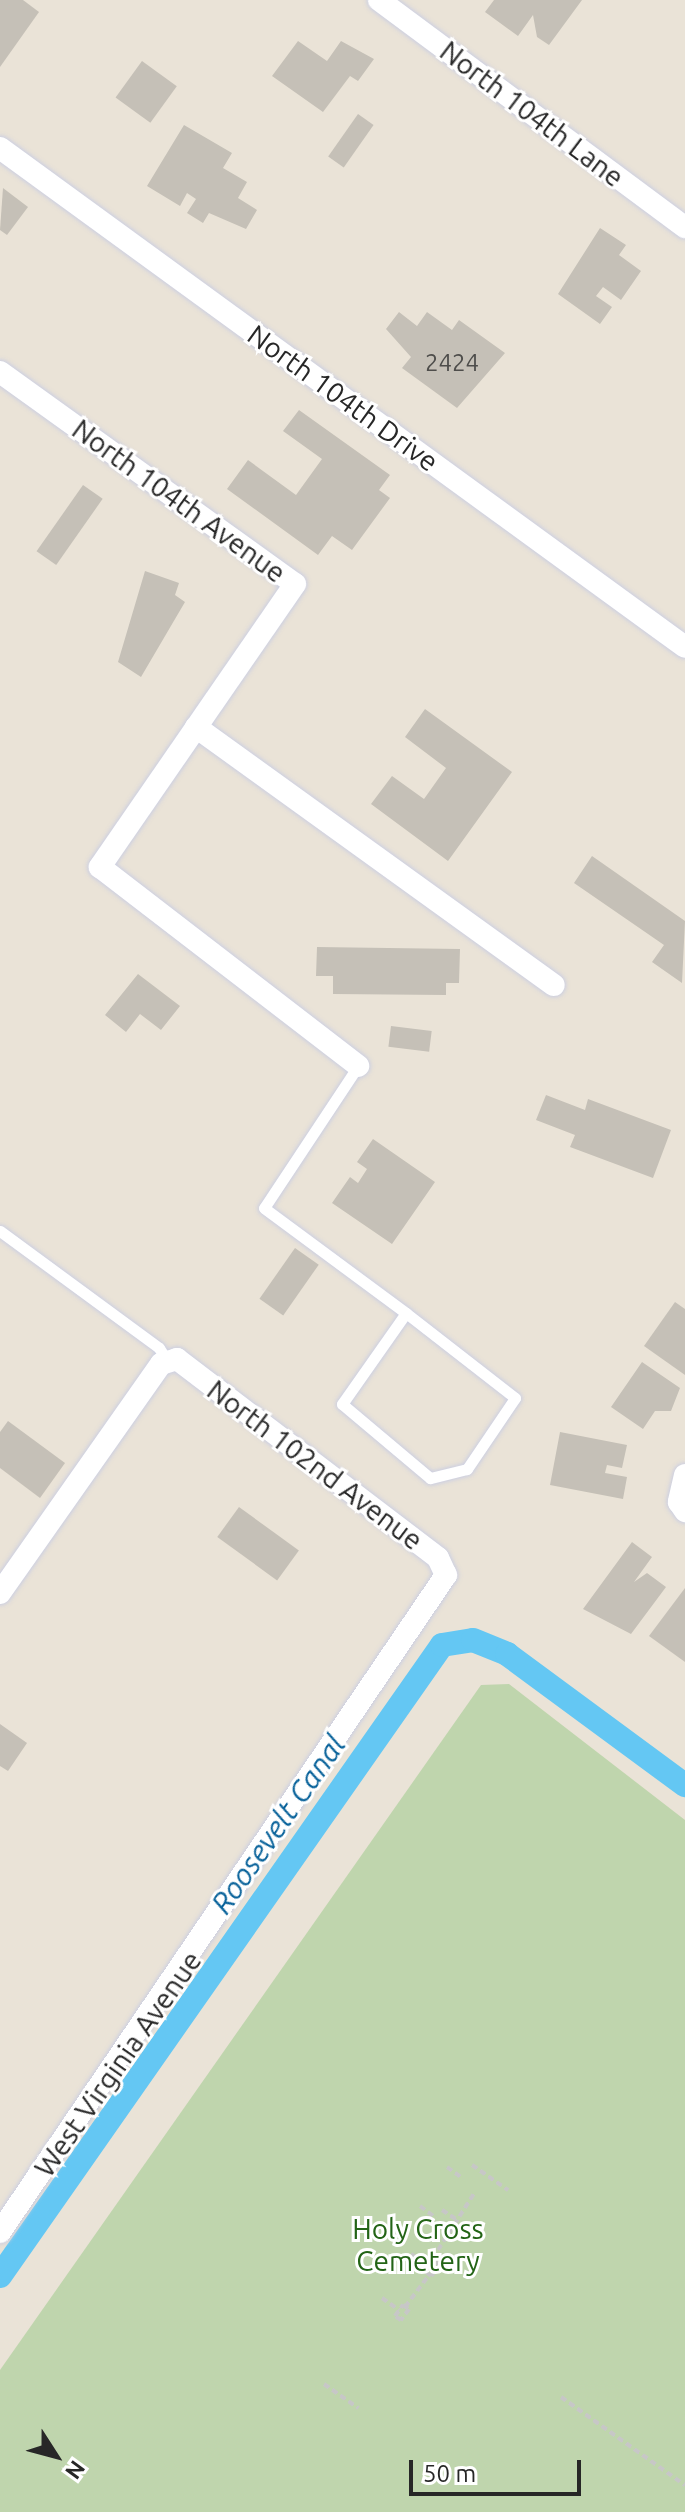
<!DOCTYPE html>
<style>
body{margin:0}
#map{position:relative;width:685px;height:2512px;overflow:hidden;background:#eae3d7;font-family:Ubuntu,sans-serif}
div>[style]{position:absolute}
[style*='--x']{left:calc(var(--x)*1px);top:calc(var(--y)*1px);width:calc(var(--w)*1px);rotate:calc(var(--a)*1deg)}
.cemetery>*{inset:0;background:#bfd5ad}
.canal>*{height:24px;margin:-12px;padding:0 12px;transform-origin:12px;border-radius:12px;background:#64c7f3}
.building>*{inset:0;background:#c5c0b7;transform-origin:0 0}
.path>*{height:4px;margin-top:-2px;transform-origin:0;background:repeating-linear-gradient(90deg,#c7c7c7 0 6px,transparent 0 10px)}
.roads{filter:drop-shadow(0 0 2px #cccfe1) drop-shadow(0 0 2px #cccfe1)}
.lane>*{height:11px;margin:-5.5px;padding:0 5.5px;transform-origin:5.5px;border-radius:5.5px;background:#fff}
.street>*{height:22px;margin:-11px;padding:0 11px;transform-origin:11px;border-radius:11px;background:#fff}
span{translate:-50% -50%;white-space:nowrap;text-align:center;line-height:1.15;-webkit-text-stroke:6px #fff;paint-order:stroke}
.number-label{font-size:24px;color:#4e4d4b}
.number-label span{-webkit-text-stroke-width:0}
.street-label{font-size:28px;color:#272727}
.park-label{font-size:28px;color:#236416}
.water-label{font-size:30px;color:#08629a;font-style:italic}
.north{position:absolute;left:16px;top:2416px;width:80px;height:80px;-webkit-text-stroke:6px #fff;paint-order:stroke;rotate:126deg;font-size:22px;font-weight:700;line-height:32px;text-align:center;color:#272727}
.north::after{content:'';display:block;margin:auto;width:28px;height:36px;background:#272727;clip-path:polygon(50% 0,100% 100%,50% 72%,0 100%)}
.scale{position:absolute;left:409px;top:2460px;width:172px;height:36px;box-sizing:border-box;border:4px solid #272727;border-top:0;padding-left:10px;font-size:24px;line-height:28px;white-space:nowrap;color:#272727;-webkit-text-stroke:6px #fff;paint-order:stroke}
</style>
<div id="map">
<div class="cemetery">
<div style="clip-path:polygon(509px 1684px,685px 1820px,685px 2512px,0 2512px,0 2370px,481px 1685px)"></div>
</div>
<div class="canal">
<div style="--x:0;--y:2276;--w:770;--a:-54.99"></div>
<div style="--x:442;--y:1645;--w:31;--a:-9"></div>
<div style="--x:473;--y:1640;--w:37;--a:22"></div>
<div style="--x:507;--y:1654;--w:221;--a:36.4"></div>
</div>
<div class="building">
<div style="clip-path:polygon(0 0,23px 0,39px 12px,0 67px)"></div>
<div style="clip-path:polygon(494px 0,582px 0,549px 45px,537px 37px,533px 15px,518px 36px,485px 12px)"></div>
<div style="clip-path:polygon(298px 41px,327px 61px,341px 41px,374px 59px,358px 81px,350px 76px,323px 112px,272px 76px)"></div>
<div style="left:142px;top:61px;width:43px;height:45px;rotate:36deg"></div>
<div style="left:358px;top:114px;width:19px;height:52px;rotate:35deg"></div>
<div style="clip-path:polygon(184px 125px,232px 153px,223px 168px,247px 182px,238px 198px,257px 210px,246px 229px,209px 213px,203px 223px,187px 213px,196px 199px,187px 193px,180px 206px,147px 186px)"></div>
<div style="clip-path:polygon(3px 188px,28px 207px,7px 235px,0 230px)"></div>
<div style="clip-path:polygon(600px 228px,626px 245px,619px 255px,641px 271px,621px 300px,603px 287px,596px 296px,612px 307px,600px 324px,558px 294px)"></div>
<div style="clip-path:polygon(399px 312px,417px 326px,427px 312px,452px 330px,459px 320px,505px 353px,457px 408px,402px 368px,411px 357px,386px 329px)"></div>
<div style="clip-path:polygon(299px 410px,390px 475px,379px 490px,390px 498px,352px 550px,332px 536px,318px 555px,227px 489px,248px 460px,296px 495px,322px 459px,283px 431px)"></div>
<div style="left:83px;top:485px;width:24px;height:81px;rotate:35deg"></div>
<div style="clip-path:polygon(145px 571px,179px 583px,175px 595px,185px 602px,141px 677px,118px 662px)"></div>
<div style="clip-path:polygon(425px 709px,512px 772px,448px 861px,371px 804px,392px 776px,424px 799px,446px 768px,405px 737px)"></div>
<div style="clip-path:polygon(592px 856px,685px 921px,682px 983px,652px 962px,664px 945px,574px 883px)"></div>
<div style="clip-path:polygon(317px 947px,460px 949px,459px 983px,446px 983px,446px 995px,333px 994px,333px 976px,316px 976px)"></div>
<div style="clip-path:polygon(138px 974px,180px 1006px,161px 1030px,140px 1014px,126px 1032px,105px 1015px)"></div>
<div style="left:391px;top:1026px;width:41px;height:21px;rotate:7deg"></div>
<div style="clip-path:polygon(546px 1095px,585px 1110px,588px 1099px,671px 1130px,653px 1178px,570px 1147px,575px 1135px,536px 1120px)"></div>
<div style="clip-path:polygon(373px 1139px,435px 1182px,392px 1244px,332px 1203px,350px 1177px,358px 1183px,367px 1169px,357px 1162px)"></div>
<div style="left:295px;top:1248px;width:29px;height:62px;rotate:35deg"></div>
<div style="clip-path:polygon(675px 1302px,685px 1309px,685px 1375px,644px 1346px)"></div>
<div style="clip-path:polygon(642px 1362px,680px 1388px,671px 1411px,655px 1411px,643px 1429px,611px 1407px)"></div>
<div style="clip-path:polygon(8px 1421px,65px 1463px,40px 1498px,0 1468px,0 1432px)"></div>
<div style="clip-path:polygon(560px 1432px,627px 1445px,622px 1468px,607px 1465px,605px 1473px,627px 1477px,623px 1499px,550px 1485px)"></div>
<div style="left:239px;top:1507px;width:74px;height:37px;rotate:36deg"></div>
<div style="clip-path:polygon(632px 1542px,652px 1557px,634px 1582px,647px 1573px,666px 1587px,631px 1634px,583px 1609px)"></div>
<div style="clip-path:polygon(685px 1588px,685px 1662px,649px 1636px)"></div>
<div style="clip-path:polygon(0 1724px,27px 1743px,8px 1771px,0 1766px)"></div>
</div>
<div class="path">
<div style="--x:472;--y:2165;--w:44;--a:34.8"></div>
<div style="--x:447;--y:2167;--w:19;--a:36"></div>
<div style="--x:420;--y:2206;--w:20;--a:37"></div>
<div style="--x:442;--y:2210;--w:17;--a:33"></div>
<div style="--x:438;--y:2250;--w:69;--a:-57.5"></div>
<div style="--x:411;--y:2254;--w:22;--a:34"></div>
<div style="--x:434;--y:2261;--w:7;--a:34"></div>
<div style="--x:440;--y:2265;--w:14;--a:129"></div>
<div style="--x:431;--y:2276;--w:6;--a:-141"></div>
<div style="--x:426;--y:2272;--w:14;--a:-54"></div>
<div style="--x:382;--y:2298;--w:21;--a:35"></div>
<div style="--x:403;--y:2305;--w:7;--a:34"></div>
<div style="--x:409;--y:2309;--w:14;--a:126"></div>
<div style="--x:401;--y:2320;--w:7;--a:-146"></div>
<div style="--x:395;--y:2316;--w:14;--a:-54"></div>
<div style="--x:405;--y:2307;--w:40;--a:-53"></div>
<div style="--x:324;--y:2384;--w:42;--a:35.2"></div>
<div style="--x:561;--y:2397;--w:152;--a:35.4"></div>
</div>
<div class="roads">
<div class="lane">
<div style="--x:358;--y:1066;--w:170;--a:123.5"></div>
<div style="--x:264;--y:1208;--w:177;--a:36.5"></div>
<div style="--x:406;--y:1313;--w:138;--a:37.9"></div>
<div style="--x:515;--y:1398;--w:86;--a:124.1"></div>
<div style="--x:467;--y:1469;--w:38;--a:166"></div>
<div style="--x:430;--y:1478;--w:115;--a:-139.9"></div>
<div style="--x:342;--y:1404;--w:111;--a:-54.9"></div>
<div style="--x:0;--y:1231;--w:197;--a:36.3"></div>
<div style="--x:159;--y:1348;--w:17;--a:57"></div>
</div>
<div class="street">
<div style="--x:379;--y:0;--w:381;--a:36.6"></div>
<div style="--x:0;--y:148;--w:847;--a:36.07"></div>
<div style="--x:0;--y:372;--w:363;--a:35.7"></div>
<div style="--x:295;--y:584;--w:344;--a:124.6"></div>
<div style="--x:100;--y:867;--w:326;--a:37.6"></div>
<div style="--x:196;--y:727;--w:441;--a:35.8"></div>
<div style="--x:685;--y:1475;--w:28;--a:103"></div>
<div style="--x:679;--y:1502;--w:11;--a:56"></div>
<div style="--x:0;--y:1593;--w:280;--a:-54.9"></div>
<div style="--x:161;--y:1364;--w:17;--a:-17"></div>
<div style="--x:177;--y:1359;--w:328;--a:37.3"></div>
<div style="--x:438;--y:1558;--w:19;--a:65"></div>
<div style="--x:446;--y:1575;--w:794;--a:124.17"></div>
</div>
</div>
<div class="number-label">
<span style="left:452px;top:363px">2424</span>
</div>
<div class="street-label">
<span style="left:532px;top:114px;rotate:37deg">North 104th Lane</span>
<span style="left:343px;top:398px;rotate:36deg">North 104th Drive</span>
<span style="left:179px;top:501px;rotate:36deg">North 104th Avenue</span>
<span style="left:315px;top:1465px;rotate:37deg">North 102nd Avenue</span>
<span style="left:118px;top:2064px;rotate:-55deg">West Virginia Avenue</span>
</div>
<div class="park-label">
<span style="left:418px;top:2245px">Holy Cross<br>Cemetery</span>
</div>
<div class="water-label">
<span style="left:278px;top:1824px;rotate:-55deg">Roosevelt Canal</span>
</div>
<div class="north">N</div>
<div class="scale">50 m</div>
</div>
